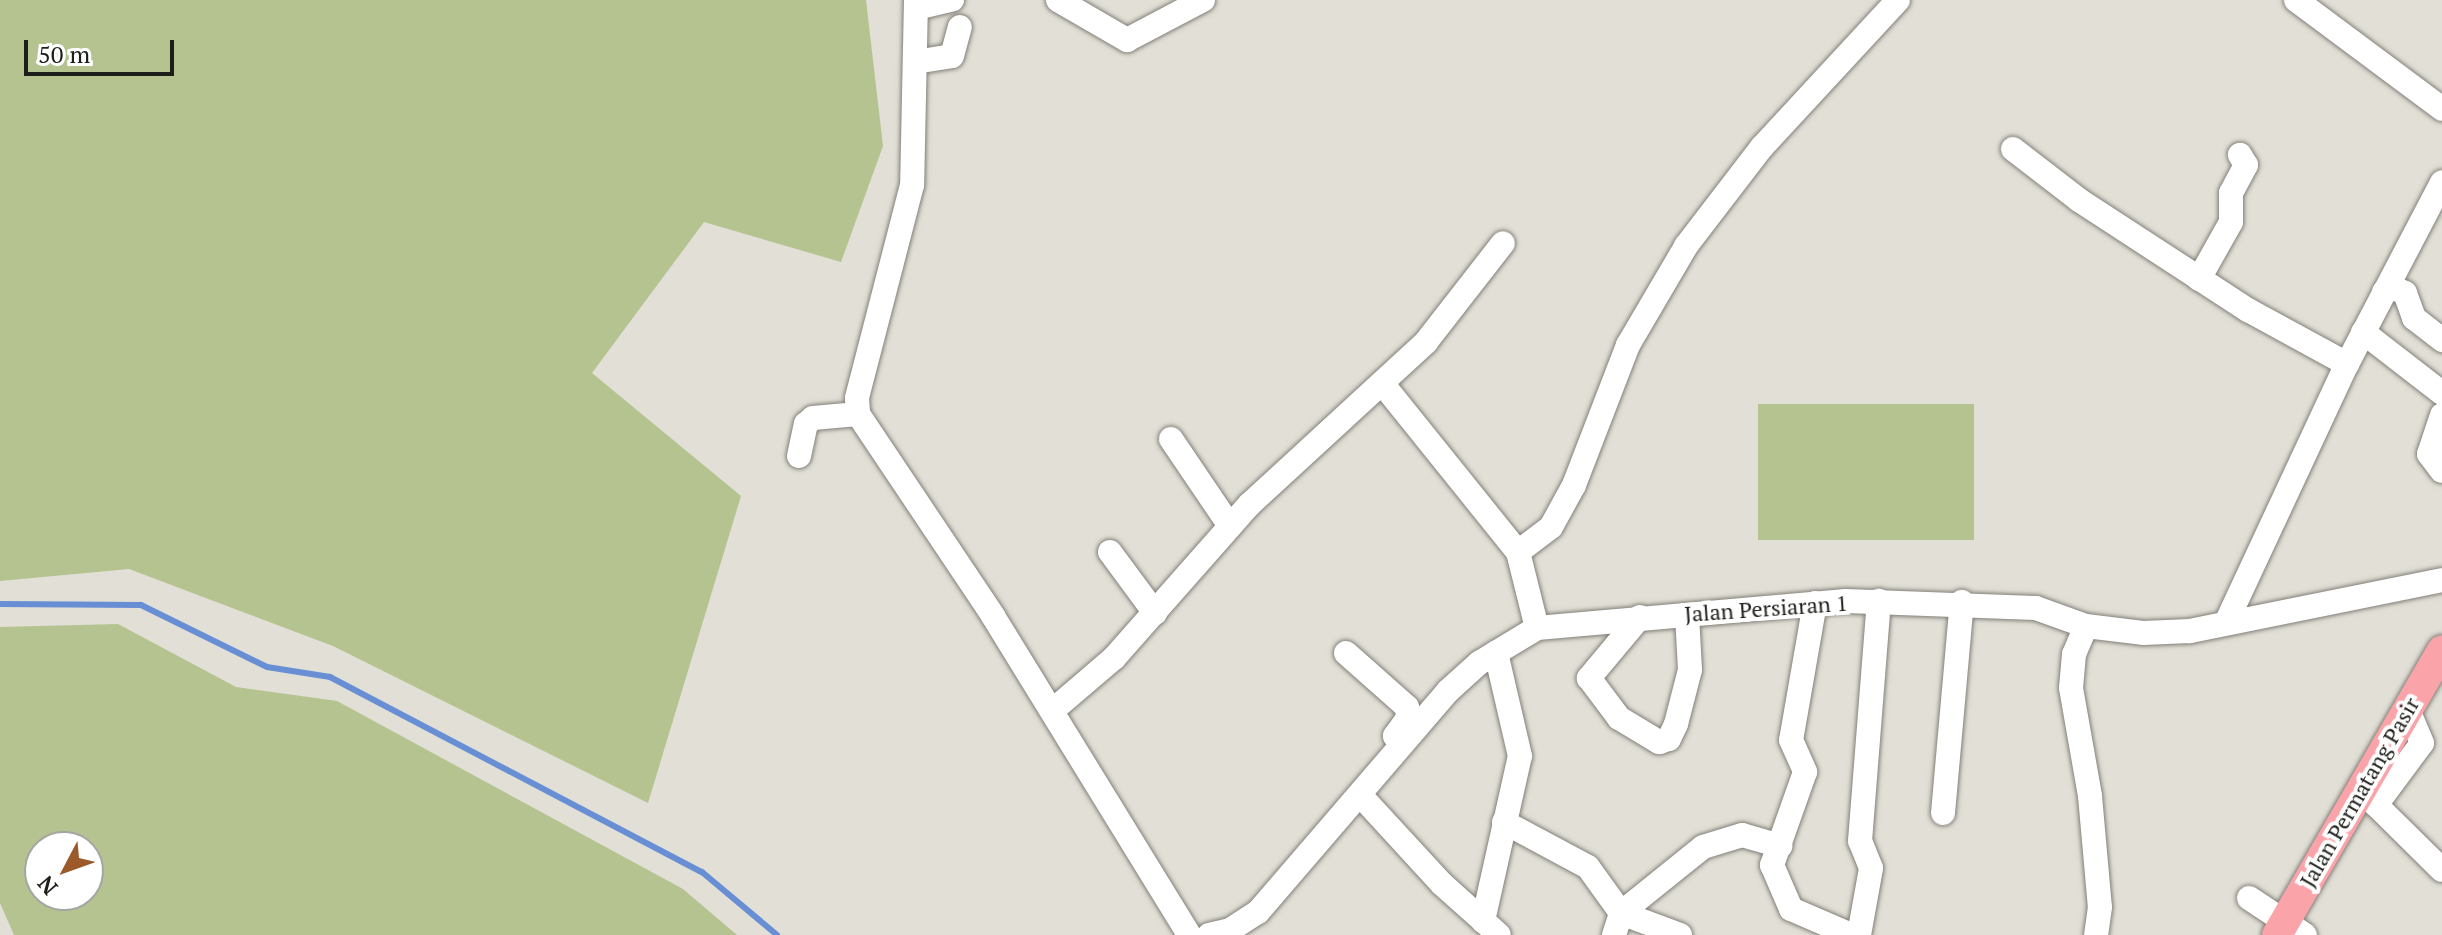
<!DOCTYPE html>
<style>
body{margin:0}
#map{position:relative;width:2442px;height:935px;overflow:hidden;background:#e1dfd6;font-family:"PT Serif",serif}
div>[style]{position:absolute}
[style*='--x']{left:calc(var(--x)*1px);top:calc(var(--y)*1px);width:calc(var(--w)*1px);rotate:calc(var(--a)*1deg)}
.green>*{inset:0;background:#b5c390;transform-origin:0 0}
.stream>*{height:6px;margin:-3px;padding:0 3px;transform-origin:3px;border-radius:3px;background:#688fd4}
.roads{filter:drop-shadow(0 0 2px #828079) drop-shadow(0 0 2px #828079)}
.minor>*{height:24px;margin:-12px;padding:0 12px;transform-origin:12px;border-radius:12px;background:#fff}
.major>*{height:30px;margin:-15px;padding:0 15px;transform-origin:15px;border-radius:15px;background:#faa4aa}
span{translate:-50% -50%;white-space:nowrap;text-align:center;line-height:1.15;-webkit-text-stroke:8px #fff;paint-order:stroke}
.street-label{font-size:22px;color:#1d1d19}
.north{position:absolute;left:24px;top:831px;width:80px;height:80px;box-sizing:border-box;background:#fff;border:2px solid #a5a5a3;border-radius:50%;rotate:229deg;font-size:22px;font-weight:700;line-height:32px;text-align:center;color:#1d1d19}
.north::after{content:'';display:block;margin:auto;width:28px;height:36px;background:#9c5929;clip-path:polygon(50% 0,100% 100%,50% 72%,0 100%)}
.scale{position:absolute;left:24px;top:40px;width:150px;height:36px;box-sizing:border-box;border:4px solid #1d1d19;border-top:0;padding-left:10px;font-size:24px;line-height:28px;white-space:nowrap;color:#1d1d19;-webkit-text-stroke:6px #fff;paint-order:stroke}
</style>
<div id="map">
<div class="green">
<div style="clip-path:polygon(0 0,866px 0,883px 146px,841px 262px,704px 222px,592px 373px,741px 496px,648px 803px,333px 646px,129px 569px,0 581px)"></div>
<div style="left:1758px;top:404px;width:216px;height:136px"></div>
<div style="clip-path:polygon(evenodd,118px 624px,236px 687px,337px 701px,683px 889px,737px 935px,14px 935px,0 903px,0 627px,118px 624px,40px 847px,88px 847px,88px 895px,40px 895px,40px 847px)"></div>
</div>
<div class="stream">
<div style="--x:0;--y:604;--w:141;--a:0.4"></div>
<div style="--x:141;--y:605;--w:140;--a:26.2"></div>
<div style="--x:267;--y:667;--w:64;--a:9"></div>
<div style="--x:330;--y:677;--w:420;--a:27.7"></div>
<div style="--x:702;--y:872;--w:98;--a:40"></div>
</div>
<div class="roads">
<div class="minor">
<div style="--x:916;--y:0;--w:185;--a:91.2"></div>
<div style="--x:912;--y:185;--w:220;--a:104.5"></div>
<div style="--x:857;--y:398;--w:16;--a:86"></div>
<div style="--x:858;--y:414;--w:243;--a:56.2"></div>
<div style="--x:993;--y:616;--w:374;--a:58.4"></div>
<div style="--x:1058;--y:0;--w:80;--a:30.1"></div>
<div style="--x:1127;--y:40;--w:86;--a:-27.8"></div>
<div style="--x:2296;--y:0;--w:182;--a:36.7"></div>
<div style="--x:916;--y:8;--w:37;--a:-13"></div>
<div style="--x:915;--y:62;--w:37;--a:-9"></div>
<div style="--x:952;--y:56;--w:30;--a:-75"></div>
<div style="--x:2013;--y:149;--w:83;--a:37.7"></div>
<div style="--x:2079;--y:200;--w:202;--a:33.1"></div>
<div style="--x:2248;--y:310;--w:113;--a:28.6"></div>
<div style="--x:2199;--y:279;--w:65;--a:-60.7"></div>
<div style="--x:2231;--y:222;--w:29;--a:-90"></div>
<div style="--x:2231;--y:193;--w:32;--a:-62"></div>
<div style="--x:2246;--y:165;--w:12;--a:-121"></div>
<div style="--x:2384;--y:292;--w:11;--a:-22"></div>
<div style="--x:2394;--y:288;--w:12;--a:24"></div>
<div style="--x:2405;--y:293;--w:27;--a:70"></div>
<div style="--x:2414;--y:318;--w:36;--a:38"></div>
<div style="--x:2363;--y:332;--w:100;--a:37.7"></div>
<div style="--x:1382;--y:383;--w:217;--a:51.2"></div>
<div style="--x:1518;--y:552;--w:78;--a:76"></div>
<div style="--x:2442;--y:415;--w:41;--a:108.4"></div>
<div style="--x:2429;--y:454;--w:21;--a:53"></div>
<div style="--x:1171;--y:439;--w:105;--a:55.9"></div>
<div style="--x:799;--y:456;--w:33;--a:-78"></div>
<div style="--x:806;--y:424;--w:9;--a:-41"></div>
<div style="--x:813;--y:418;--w:45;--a:-5.1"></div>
<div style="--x:1110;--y:552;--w:76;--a:53.6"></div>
<div style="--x:1518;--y:552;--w:41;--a:-37.1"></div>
<div style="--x:1551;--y:527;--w:48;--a:-61.3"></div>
<div style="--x:1574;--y:485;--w:150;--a:-68.9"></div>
<div style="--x:1628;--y:345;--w:115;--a:-59.6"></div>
<div style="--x:1686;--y:246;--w:125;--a:-52.5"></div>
<div style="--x:1762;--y:147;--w:200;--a:-47.2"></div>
<div style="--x:1815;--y:603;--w:139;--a:99.9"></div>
<div style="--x:1791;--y:740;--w:35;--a:66"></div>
<div style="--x:1805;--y:772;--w:99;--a:109.5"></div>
<div style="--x:1772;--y:865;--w:48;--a:66.6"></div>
<div style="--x:1791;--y:909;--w:65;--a:23.4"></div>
<div style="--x:1640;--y:617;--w:80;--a:129.9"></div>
<div style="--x:1589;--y:678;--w:50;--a:53.1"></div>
<div style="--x:1619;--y:718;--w:47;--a:31"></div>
<div style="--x:1659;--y:742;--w:10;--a:-17"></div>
<div style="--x:1669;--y:739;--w:17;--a:-65"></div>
<div style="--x:1676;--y:724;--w:56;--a:-75.5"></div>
<div style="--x:1690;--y:670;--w:55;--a:-93.1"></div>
<div style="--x:2226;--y:623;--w:286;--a:-65"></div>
<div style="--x:2347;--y:364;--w:205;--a:-62.4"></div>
<div style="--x:2086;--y:626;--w:30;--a:113"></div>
<div style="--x:2074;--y:654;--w:34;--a:95"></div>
<div style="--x:2071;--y:688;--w:110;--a:80"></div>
<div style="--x:2090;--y:796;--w:111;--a:84.9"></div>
<div style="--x:2100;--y:907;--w:28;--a:98"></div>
<div style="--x:1346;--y:653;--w:81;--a:41.5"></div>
<div style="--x:1407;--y:707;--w:11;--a:85"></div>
<div style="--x:1408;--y:718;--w:22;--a:126"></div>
<div style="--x:1395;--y:736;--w:5;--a:53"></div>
<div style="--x:1052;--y:711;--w:82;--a:-40.5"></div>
<div style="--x:1114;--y:658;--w:205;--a:-48.6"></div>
<div style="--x:1250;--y:504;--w:239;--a:-42.6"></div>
<div style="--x:1426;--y:342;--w:125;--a:-52.1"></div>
<div style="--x:2365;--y:794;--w:108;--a:44.6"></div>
<div style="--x:1362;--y:797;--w:118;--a:47.4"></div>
<div style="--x:1442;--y:884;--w:76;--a:41.8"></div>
<div style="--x:2376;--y:805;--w:77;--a:-53.4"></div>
<div style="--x:2422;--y:743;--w:38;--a:-113"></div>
<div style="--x:1943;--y:813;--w:212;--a:-84.9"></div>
<div style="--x:1504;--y:822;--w:95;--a:28.2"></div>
<div style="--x:1588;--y:867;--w:57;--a:54.3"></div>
<div style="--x:1621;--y:913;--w:63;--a:20.4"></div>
<div style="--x:2249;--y:898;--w:67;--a:33.5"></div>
<div style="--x:1483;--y:921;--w:169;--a:-77.4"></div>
<div style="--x:1520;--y:756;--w:106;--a:-103.1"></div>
<div style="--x:1209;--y:935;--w:22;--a:-13"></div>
<div style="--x:1230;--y:930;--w:33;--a:-33"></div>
<div style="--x:1258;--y:912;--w:291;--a:-49.3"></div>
<div style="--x:1448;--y:691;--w:42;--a:-42.1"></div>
<div style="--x:1479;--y:663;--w:68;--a:-31.1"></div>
<div style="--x:1537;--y:628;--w:310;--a:-5"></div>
<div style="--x:1846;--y:601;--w:190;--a:2.1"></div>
<div style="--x:2036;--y:608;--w:53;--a:19.8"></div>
<div style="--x:2086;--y:626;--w:57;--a:7"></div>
<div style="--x:2143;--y:633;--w:47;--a:-2.4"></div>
<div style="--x:2190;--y:631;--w:257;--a:-11.4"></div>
<div style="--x:1614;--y:935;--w:23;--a:-72"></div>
<div style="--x:1621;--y:913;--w:105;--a:-38.8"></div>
<div style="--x:1703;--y:847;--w:41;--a:-17.1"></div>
<div style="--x:1742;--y:835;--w:40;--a:16"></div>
<div style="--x:1859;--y:935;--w:68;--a:-79.8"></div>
<div style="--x:1871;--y:868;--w:29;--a:-112"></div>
<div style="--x:1860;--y:841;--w:241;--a:-85.5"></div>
</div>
<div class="major">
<div style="--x:2277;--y:935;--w:329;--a:-59.9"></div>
</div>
</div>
<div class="street-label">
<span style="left:1766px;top:608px;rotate:-4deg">Jalan Persiaran 1</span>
<span style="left:2359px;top:792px;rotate:-60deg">Jalan Permatang Pasir</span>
</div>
<div class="north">N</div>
<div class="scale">50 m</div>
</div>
